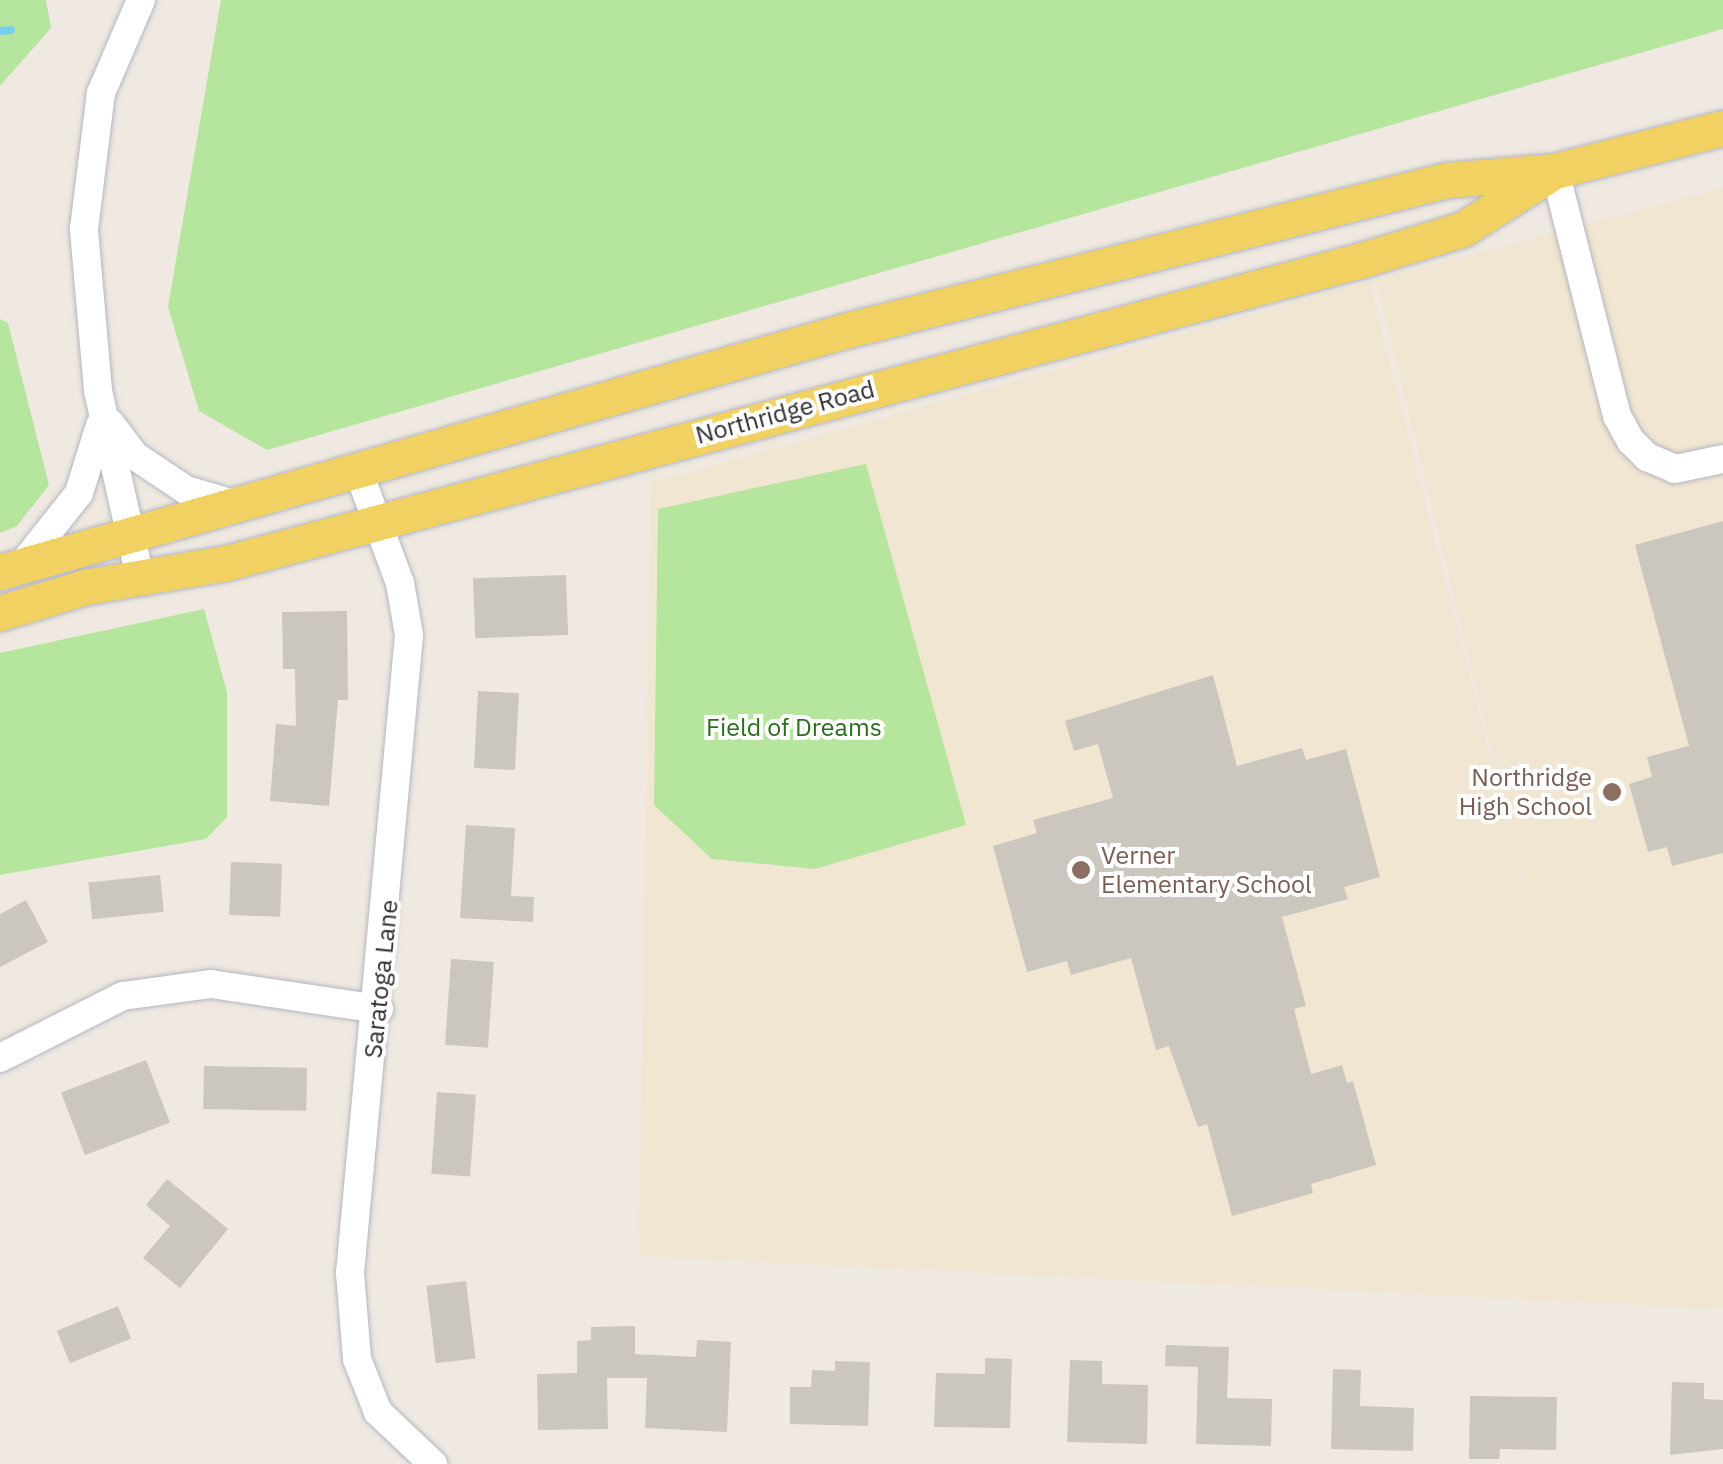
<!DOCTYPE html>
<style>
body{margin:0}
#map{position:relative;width:1723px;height:1464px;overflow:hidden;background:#efe9e1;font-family:"IBM Plex Sans",sans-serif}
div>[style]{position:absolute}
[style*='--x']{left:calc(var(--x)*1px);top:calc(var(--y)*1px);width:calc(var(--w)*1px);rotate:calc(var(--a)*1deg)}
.education>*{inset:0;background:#f0e6d1}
.green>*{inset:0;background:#b6e59e}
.stream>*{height:8px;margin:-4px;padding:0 4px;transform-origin:4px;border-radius:4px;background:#75cff0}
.building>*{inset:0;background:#cbc7bf;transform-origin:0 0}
.roads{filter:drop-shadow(0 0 2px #b4b7c1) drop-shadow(0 0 2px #b4b7c1)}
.minor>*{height:28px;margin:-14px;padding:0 14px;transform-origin:14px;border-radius:14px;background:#fff}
.major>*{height:35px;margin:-17.5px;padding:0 17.5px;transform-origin:17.5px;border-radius:17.5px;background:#f2d163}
.dots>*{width:28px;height:28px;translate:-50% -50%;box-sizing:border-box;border:5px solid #fff;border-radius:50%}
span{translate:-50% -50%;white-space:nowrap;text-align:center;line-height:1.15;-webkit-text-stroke:8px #fff;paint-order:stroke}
.street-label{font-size:25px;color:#2e2e2e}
.park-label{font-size:25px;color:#2c6e1b}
.education-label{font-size:25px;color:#785e54}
.right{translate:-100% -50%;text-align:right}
.left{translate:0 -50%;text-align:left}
</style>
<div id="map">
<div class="education">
<div style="clip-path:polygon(1723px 188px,1723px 1309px,639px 1256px,651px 483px,1369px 282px,1574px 1087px,1376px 280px)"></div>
</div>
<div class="green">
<div style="clip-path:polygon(0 0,46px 0,51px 28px,0 86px)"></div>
<div style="clip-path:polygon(221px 0,1723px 0,1723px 29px,267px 450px,199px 411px,168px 307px)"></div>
<div style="clip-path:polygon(0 319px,8px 323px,49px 485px,17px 526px,0 533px)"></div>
<div style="clip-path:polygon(866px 464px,966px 825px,815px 869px,712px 859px,654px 805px,658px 509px)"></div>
<div style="clip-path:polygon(204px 609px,227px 692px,227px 817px,206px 839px,0 875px,0 653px)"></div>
</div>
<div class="stream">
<div style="--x:0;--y:31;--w:11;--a:-5"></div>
</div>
<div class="building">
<div style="clip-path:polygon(1723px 521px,1723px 853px,1672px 866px,1667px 847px,1648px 852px,1629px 784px,1652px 777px,1647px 757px,1689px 746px,1635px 545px)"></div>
<div style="left:566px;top:575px;width:60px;height:93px;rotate:88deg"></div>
<div style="clip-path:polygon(347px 611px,348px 700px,338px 700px,329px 806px,270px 801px,276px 724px,296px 726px,295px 669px,283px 669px,282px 612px)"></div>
<div style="clip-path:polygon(1213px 675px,1237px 766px,1302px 748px,1306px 760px,1346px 749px,1380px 877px,1344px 887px,1348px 899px,1282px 917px,1306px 1006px,1294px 1009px,1311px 1074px,1342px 1065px,1347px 1083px,1353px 1081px,1376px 1165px,1311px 1184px,1313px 1193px,1232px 1216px,1207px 1124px,1198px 1127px,1169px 1046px,1156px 1050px,1131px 958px,1071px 975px,1067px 961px,1027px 972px,993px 846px,1037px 833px,1033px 820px,1113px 798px,1098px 744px,1074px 751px,1065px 721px)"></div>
<div style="left:478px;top:691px;width:41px;height:77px;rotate:3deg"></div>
<div style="clip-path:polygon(466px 825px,515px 828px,511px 896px,534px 897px,533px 922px,460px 918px)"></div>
<div style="left:231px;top:862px;width:51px;height:53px;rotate:2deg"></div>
<div style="left:160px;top:875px;width:37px;height:72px;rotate:84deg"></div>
<div style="clip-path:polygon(26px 900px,48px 942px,0 967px,0 914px)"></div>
<div style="left:451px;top:959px;width:43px;height:86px;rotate:4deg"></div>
<div style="left:146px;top:1060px;width:67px;height:91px;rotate:69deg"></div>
<div style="left:204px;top:1066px;width:103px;height:43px;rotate:1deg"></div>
<div style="left:437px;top:1092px;width:39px;height:82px;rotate:4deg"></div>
<div style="clip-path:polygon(167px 1179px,228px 1229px,180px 1288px,143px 1258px,170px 1226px,146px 1205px)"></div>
<div style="left:466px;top:1281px;width:78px;height:40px;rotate:83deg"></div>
<div style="left:118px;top:1306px;width:35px;height:66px;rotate:68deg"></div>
<div style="clip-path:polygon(635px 1326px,635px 1354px,696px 1357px,697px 1340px,731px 1342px,727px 1432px,645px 1428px,647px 1378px,607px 1378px,608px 1429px,538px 1430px,537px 1374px,577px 1373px,577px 1341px,591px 1340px,591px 1327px)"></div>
<div style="clip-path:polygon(1166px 1345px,1229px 1347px,1227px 1398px,1272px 1399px,1271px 1446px,1196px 1444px,1198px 1367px,1165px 1366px)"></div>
<div style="clip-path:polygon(985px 1358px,1012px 1359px,1010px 1428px,934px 1427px,936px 1373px,985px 1374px)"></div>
<div style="clip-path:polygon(1070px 1360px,1102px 1361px,1102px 1384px,1148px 1385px,1147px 1444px,1067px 1442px)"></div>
<div style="clip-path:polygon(835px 1361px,870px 1362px,868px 1426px,790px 1424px,790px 1387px,811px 1387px,812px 1370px,835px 1371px)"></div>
<div style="clip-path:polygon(1333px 1369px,1361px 1370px,1360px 1406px,1414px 1408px,1413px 1451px,1331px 1449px)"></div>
<div style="clip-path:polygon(1672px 1382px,1704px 1383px,1704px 1399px,1723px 1400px,1723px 1449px,1670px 1455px)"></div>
<div style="clip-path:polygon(1470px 1396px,1557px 1397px,1556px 1450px,1500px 1449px,1499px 1459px,1469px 1459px)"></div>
</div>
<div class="roads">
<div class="minor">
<div style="--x:1555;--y:171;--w:253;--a:75.8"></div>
<div style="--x:1617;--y:416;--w:29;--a:61"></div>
<div style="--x:1631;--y:441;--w:23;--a:45"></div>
<div style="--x:1647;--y:457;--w:30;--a:23"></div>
<div style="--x:1675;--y:469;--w:49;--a:-11.8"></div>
<div style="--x:110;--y:423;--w:41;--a:52.9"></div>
<div style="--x:135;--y:456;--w:61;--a:33.7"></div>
<div style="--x:186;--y:490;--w:53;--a:16.4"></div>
<div style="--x:359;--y:473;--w:117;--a:69.6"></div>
<div style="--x:400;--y:583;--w:53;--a:80.2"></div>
<div style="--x:409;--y:635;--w:641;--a:95.28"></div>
<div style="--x:350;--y:1273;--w:86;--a:85.3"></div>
<div style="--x:357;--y:1359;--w:57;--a:68.4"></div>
<div style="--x:378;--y:1412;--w:76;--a:43.4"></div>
<div style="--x:22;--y:565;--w:92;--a:-51.6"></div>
<div style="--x:79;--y:493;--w:71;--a:-72.8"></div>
<div style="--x:140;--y:577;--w:192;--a:-102.7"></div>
<div style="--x:98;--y:390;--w:162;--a:-95"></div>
<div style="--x:84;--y:229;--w:137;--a:-82.9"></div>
<div style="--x:101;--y:93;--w:101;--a:-66.7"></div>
<div style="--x:0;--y:1058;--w:138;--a:-26.8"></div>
<div style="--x:123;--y:996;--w:89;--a:-7.8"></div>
<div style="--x:211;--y:984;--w:170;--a:8.5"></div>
</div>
<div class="major">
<div style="--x:0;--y:572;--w:882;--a:-15.93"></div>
<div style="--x:848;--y:330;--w:617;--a:-14.06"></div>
<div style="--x:1447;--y:180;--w:108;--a:-4.8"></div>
<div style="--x:1555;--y:171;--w:173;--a:-14.4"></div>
<div style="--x:0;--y:613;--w:89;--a:-17"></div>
<div style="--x:85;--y:587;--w:143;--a:-9.7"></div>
<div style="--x:226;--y:563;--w:1179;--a:-14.94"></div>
<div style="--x:1365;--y:259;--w:102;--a:-17"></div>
<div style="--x:1463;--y:229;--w:101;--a:-32.4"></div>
</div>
</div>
<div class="dots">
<div style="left:1612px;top:792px;background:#8d6e63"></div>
<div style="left:1081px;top:870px;background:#8d6e63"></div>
</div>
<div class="street-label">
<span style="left:785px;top:412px;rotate:-15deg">Northridge Road</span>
<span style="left:381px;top:979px;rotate:-84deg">Saratoga Lane</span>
</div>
<div class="park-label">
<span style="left:794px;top:727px">Field of Dreams</span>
</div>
<div class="education-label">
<span class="right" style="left:1592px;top:792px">Northridge<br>High School</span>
<span class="left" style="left:1101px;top:870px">Verner<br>Elementary School</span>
</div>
</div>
